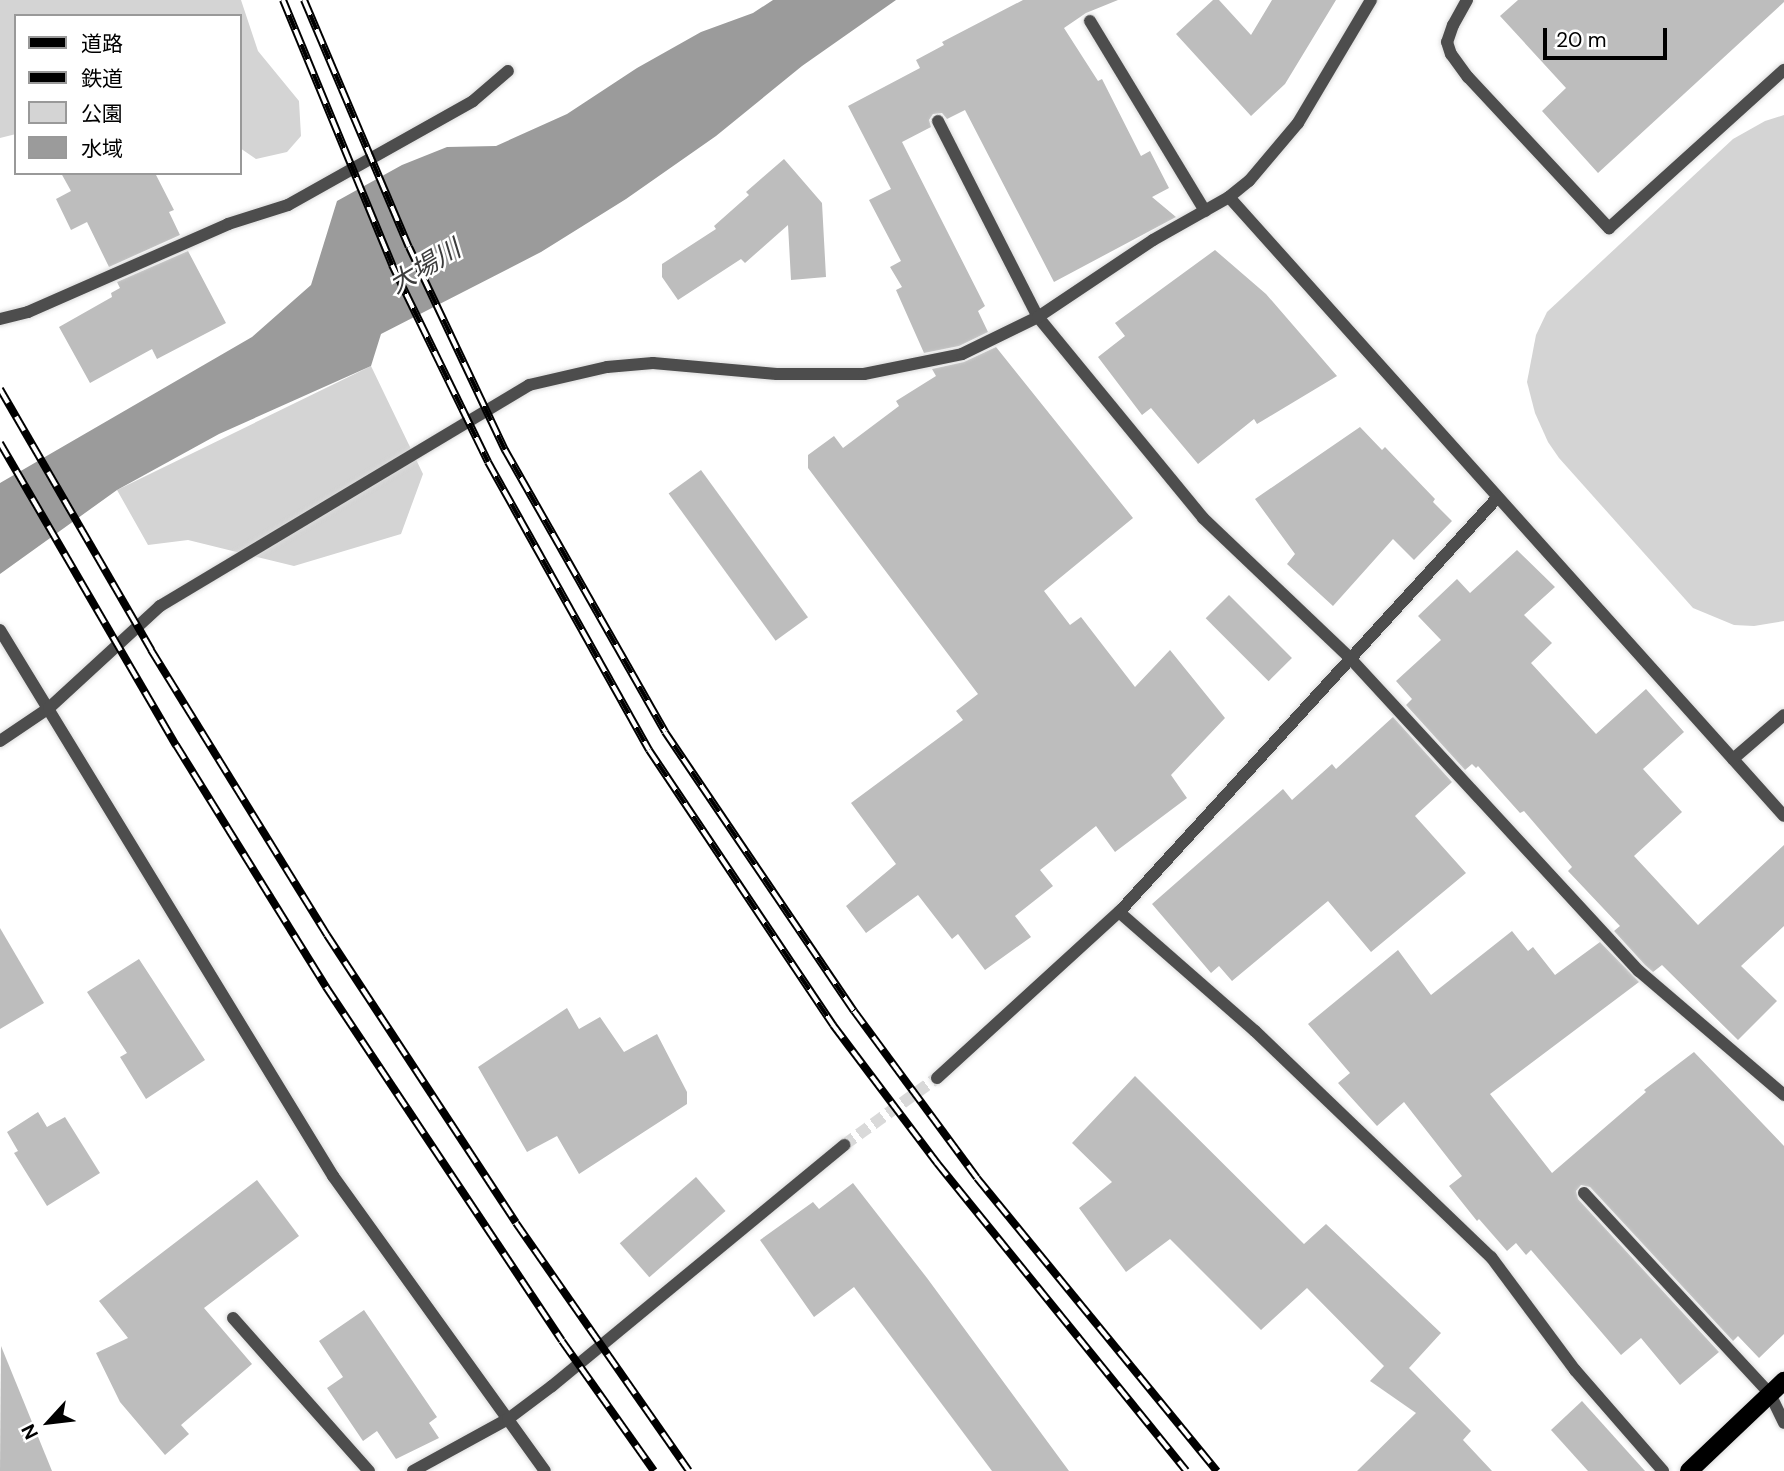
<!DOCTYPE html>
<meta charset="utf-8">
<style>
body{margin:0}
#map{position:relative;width:1784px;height:1471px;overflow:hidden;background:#fff;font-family:"DM Sans","Noto Sans JP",sans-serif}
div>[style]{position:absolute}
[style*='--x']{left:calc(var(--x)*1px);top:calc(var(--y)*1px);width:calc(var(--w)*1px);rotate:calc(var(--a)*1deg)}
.green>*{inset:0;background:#d4d4d4}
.water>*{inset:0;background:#9b9b9b}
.building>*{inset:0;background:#bdbdbd;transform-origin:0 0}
.minor-tunnel>*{height:12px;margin-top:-6px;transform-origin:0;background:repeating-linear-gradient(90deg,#d9d9d9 0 12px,transparent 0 18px)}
.roads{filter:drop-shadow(0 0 2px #dbdbdb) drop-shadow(0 0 2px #dbdbdb)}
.minor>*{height:12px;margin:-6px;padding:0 6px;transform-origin:6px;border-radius:6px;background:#4d4d4d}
.major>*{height:18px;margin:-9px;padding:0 9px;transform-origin:9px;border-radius:9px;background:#000}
.rail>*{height:8px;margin-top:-4px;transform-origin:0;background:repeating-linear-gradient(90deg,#fff 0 16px,#000 0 32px);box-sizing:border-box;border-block:2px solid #000}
span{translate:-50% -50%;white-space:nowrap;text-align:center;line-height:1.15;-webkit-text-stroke:5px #fff;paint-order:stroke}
.water-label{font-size:26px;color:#3c3c3c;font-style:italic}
.legend{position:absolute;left:14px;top:14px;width:228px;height:161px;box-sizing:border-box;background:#fff;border:2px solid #999;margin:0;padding:9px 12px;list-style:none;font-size:21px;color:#000}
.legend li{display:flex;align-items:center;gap:14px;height:35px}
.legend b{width:35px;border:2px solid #999}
.north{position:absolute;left:14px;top:1387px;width:70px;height:70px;-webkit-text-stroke:5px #fff;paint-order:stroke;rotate:243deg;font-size:19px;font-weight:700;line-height:28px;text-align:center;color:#000}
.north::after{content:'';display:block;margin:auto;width:24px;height:32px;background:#000;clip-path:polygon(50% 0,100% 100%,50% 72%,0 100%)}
.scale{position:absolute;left:1543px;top:28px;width:124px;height:32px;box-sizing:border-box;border:4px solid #000;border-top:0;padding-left:9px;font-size:21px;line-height:24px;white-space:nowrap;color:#000;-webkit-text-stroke:5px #fff;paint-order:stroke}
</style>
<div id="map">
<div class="green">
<div style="clip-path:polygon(0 0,241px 0,258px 51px,299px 101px,301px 136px,287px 152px,256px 159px,240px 148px,240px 16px,16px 16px,16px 134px,0 138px)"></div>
<div style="clip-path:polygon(1784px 115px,1784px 621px,1754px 626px,1734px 625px,1693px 608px,1559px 458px,1548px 442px,1535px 413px,1527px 382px,1536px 335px,1547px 312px,1733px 139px,1765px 121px)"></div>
<div style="clip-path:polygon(371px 366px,423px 474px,401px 534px,294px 566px,188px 540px,148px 545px,117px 490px)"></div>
</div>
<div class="water">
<div style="clip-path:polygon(773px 0,896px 0,802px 66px,716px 136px,626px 199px,541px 252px,381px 334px,371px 366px,219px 434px,117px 490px,0 574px,0 483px,252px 337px,311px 285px,337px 201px,402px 165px,447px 147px,496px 146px,567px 114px,637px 68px,701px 32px,753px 13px)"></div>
</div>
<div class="building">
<div style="clip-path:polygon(1023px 0,1118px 0,1086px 13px,1064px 28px,1098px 81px,1102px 79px,1141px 156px,1150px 151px,1169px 188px,1152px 197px,1176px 217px,1054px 282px,965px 110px,947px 119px,942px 113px,933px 114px,929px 120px,931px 127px,902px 142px,985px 306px,978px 311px,988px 332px,959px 346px,924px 353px,896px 290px,902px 287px,890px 267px,901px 261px,869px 200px,891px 189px,848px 106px,920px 68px,916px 60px,944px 45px,942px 42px)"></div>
<div style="clip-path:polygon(1213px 0,1219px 0,1251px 35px,1272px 0,1336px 0,1285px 84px,1251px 116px,1176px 34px)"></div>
<div style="clip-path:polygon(1518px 0,1784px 0,1784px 2px,1598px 173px,1542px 111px,1566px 88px,1500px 16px)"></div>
<div style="clip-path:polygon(784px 159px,822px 203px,826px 277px,791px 280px,788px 225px,745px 263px,741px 259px,678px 300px,662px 277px,662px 264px,716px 229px,714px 226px,749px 195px,746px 192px)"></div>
<div style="clip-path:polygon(61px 173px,155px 173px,174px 210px,169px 212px,180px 235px,109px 267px,87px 222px,71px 230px,56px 199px,71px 191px)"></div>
<div style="clip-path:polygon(1215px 250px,1266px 294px,1337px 376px,1257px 424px,1254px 419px,1198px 464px,1151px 408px,1142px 415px,1098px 357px,1125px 336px,1115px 323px)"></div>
<div style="clip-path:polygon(188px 251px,226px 323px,157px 359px,152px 349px,90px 383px,59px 327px,112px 297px,111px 293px,120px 288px,117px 282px)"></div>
<div style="clip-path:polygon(996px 347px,1133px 518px,1044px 591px,1070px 625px,1081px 617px,1135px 687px,1170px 650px,1225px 718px,1171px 775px,1187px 798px,1115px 852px,1096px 826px,1040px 870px,1053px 886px,1015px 916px,1031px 937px,985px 970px,958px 934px,952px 939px,918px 895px,866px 933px,846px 906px,896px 864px,851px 803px,963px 720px,956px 711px,978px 694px,808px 468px,808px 455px,834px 436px,843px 448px,899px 406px,896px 401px,936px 376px,932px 369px,964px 362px)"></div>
<div style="clip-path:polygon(1360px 427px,1382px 450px,1385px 447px,1435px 499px,1433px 502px,1452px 521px,1414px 560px,1393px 539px,1333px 606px,1287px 564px,1295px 554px,1255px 499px)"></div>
<div style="left:701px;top:470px;width:182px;height:40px;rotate:54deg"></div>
<div style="clip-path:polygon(1517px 550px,1555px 587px,1524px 615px,1552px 643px,1531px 663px,1596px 734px,1646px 689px,1684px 732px,1643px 769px,1682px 812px,1634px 856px,1698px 925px,1784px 845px,1784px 926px,1741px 966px,1777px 1001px,1738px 1040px,1662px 965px,1653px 972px,1645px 965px,1614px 931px,1620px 926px,1568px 871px,1572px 867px,1524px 811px,1520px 813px,1478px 766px,1476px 768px,1472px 764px,1465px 770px,1406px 705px,1412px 699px,1396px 681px,1441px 640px,1418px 616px,1457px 579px,1470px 593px)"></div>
<div style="left:1229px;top:595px;width:89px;height:33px;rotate:45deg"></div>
<div style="clip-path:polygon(1393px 717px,1452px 782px,1415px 816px,1466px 873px,1371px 952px,1328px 901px,1232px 981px,1219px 966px,1211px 973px,1152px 904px,1283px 789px,1292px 800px,1332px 764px,1336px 769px)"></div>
<div style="clip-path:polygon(0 928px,44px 1003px,0 1029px)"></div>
<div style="clip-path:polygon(1512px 931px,1528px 951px,1533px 947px,1555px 975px,1600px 942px,1639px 982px,1490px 1094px,1552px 1173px,1646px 1092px,1644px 1090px,1694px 1052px,1784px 1146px,1784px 1334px,1759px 1358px,1738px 1336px,1733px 1341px,1590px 1187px,1581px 1185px,1576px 1191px,1578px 1199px,1719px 1352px,1680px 1385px,1641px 1338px,1621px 1355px,1531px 1250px,1526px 1255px,1516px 1243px,1507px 1251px,1479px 1219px,1477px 1221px,1449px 1186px,1462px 1176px,1404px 1102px,1377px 1126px,1338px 1083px,1350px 1073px,1308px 1024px,1398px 950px,1431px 995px)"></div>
<div style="clip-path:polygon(139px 959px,205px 1060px,146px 1099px,120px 1057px,127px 1053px,87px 992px)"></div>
<div style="clip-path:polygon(567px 1008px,579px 1029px,600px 1017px,624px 1052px,657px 1034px,687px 1092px,687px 1104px,579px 1174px,557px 1136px,527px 1152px,478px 1067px)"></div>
<div style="clip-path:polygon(1135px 1076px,1304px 1244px,1326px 1224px,1441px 1333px,1409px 1368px,1471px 1431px,1463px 1440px,1492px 1471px,1357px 1471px,1416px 1413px,1370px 1381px,1384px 1366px,1307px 1288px,1261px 1330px,1170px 1239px,1126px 1272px,1079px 1208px,1112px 1182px,1072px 1143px)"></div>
<div style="clip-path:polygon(38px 1112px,47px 1127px,65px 1117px,100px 1173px,47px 1206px,14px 1153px,18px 1151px,7px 1132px)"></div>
<div style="left:696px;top:1177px;width:45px;height:101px;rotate:49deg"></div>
<div style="clip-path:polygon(257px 1180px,299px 1236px,204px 1308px,252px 1364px,181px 1425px,189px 1434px,165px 1455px,120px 1402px,96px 1353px,128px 1338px,99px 1301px)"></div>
<div style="clip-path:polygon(853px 1183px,927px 1278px,1069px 1471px,992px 1471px,854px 1287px,814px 1317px,760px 1240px,813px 1202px,819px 1209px)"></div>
<div style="clip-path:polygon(364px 1310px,437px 1417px,429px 1423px,439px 1438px,396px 1459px,377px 1431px,363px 1441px,327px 1388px,343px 1377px,319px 1341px)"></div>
<div style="clip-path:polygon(1px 1346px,52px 1471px,0 1471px)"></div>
<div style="clip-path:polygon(1582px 1401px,1645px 1471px,1588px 1471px,1551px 1430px)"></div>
</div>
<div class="minor-tunnel">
<div style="--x:844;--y:1145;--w:115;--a:-35.8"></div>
</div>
<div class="roads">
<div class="minor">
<div style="--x:1467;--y:0;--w:29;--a:119"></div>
<div style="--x:1453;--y:25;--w:18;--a:109"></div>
<div style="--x:1447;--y:42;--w:13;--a:72"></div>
<div style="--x:1451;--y:54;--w:29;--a:54"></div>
<div style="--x:1468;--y:77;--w:207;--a:47"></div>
<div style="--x:1609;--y:228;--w:236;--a:-42.1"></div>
<div style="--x:1090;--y:21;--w:222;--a:58.8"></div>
<div style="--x:938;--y:121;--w:220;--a:63"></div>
<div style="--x:1038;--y:317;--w:260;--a:50.6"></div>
<div style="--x:1203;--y:518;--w:202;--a:43.6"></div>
<div style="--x:1349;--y:657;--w:427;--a:47.3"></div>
<div style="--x:1639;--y:971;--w:191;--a:40.5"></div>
<div style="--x:1229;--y:197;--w:831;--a:48.12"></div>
<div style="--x:0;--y:319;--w:29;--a:-14"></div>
<div style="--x:28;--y:312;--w:219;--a:-23.7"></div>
<div style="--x:228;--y:224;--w:63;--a:-17.6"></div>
<div style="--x:288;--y:205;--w:212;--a:-29.3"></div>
<div style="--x:473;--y:101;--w:46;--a:-40.6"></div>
<div style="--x:0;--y:630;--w:640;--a:58.62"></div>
<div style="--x:333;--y:1176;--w:363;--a:54.3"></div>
<div style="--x:0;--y:741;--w:59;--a:-34"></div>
<div style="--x:49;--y:708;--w:151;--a:-42.6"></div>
<div style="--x:160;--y:606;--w:430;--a:-30.9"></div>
<div style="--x:529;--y:385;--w:80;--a:-13"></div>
<div style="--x:607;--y:367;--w:46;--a:-5"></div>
<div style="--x:653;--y:363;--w:124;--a:5.1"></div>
<div style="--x:777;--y:374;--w:87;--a:0"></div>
<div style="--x:864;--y:374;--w:100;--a:-11.5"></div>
<div style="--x:962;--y:354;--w:85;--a:-26"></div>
<div style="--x:1038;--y:317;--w:138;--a:-33.8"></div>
<div style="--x:1153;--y:240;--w:87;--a:-29.5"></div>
<div style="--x:1229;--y:197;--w:26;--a:-39"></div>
<div style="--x:1249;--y:181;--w:76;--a:-49.8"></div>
<div style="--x:1298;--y:123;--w:143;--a:-59.3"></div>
<div style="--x:1733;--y:759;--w:67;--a:-40.8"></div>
<div style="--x:1119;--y:912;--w:181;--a:41.2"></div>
<div style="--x:1255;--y:1031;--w:327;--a:43.8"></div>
<div style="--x:1491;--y:1257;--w:141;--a:53.4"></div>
<div style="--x:1575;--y:1370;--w:134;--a:48.9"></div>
<div style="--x:937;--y:1078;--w:251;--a:-42.4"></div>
<div style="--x:1122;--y:909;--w:556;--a:-47.62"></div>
<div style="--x:1584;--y:1193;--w:274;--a:47.2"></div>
<div style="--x:1770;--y:1394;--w:32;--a:64"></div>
<div style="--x:233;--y:1318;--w:205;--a:48.4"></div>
<div style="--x:413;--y:1471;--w:108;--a:-28.7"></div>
<div style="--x:508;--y:1419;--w:55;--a:-36.9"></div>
<div style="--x:552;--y:1386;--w:379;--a:-39.5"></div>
</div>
<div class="major">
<div style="--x:1689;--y:1471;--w:131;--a:-43.5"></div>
</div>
</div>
<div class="rail">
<div style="--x:283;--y:0;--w:287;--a:67.6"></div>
<div style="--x:392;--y:265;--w:219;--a:64"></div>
<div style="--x:488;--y:462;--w:330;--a:60.8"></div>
<div style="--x:649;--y:750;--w:331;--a:56.2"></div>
<div style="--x:833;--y:1025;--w:173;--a:53"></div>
<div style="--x:937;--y:1163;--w:396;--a:51"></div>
<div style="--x:304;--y:0;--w:268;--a:67"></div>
<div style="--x:409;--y:247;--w:225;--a:64.7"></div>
<div style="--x:505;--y:450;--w:324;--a:60.4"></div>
<div style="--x:665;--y:732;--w:337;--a:55.9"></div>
<div style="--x:854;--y:1011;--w:207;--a:53.6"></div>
<div style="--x:977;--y:1178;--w:379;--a:50.7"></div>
<div style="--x:0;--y:389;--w:302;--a:59.9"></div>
<div style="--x:151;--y:650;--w:335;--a:58.3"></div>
<div style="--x:327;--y:935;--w:344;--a:56.7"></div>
<div style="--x:516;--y:1223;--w:302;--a:55.1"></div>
<div style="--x:0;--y:443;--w:350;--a:59.8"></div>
<div style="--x:176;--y:745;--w:285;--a:58.2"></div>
<div style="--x:326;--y:987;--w:425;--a:56.3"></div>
<div style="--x:562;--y:1341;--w:159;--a:54.7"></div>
</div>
<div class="water-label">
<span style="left:425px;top:267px;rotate:-31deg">大場川</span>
</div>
<ul class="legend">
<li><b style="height:9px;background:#000"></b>道路</li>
<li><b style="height:9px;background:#000"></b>鉄道</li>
<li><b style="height:19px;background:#d4d4d4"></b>公園</li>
<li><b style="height:19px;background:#9b9b9b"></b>水域</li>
</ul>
<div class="north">N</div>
<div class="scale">20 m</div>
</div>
